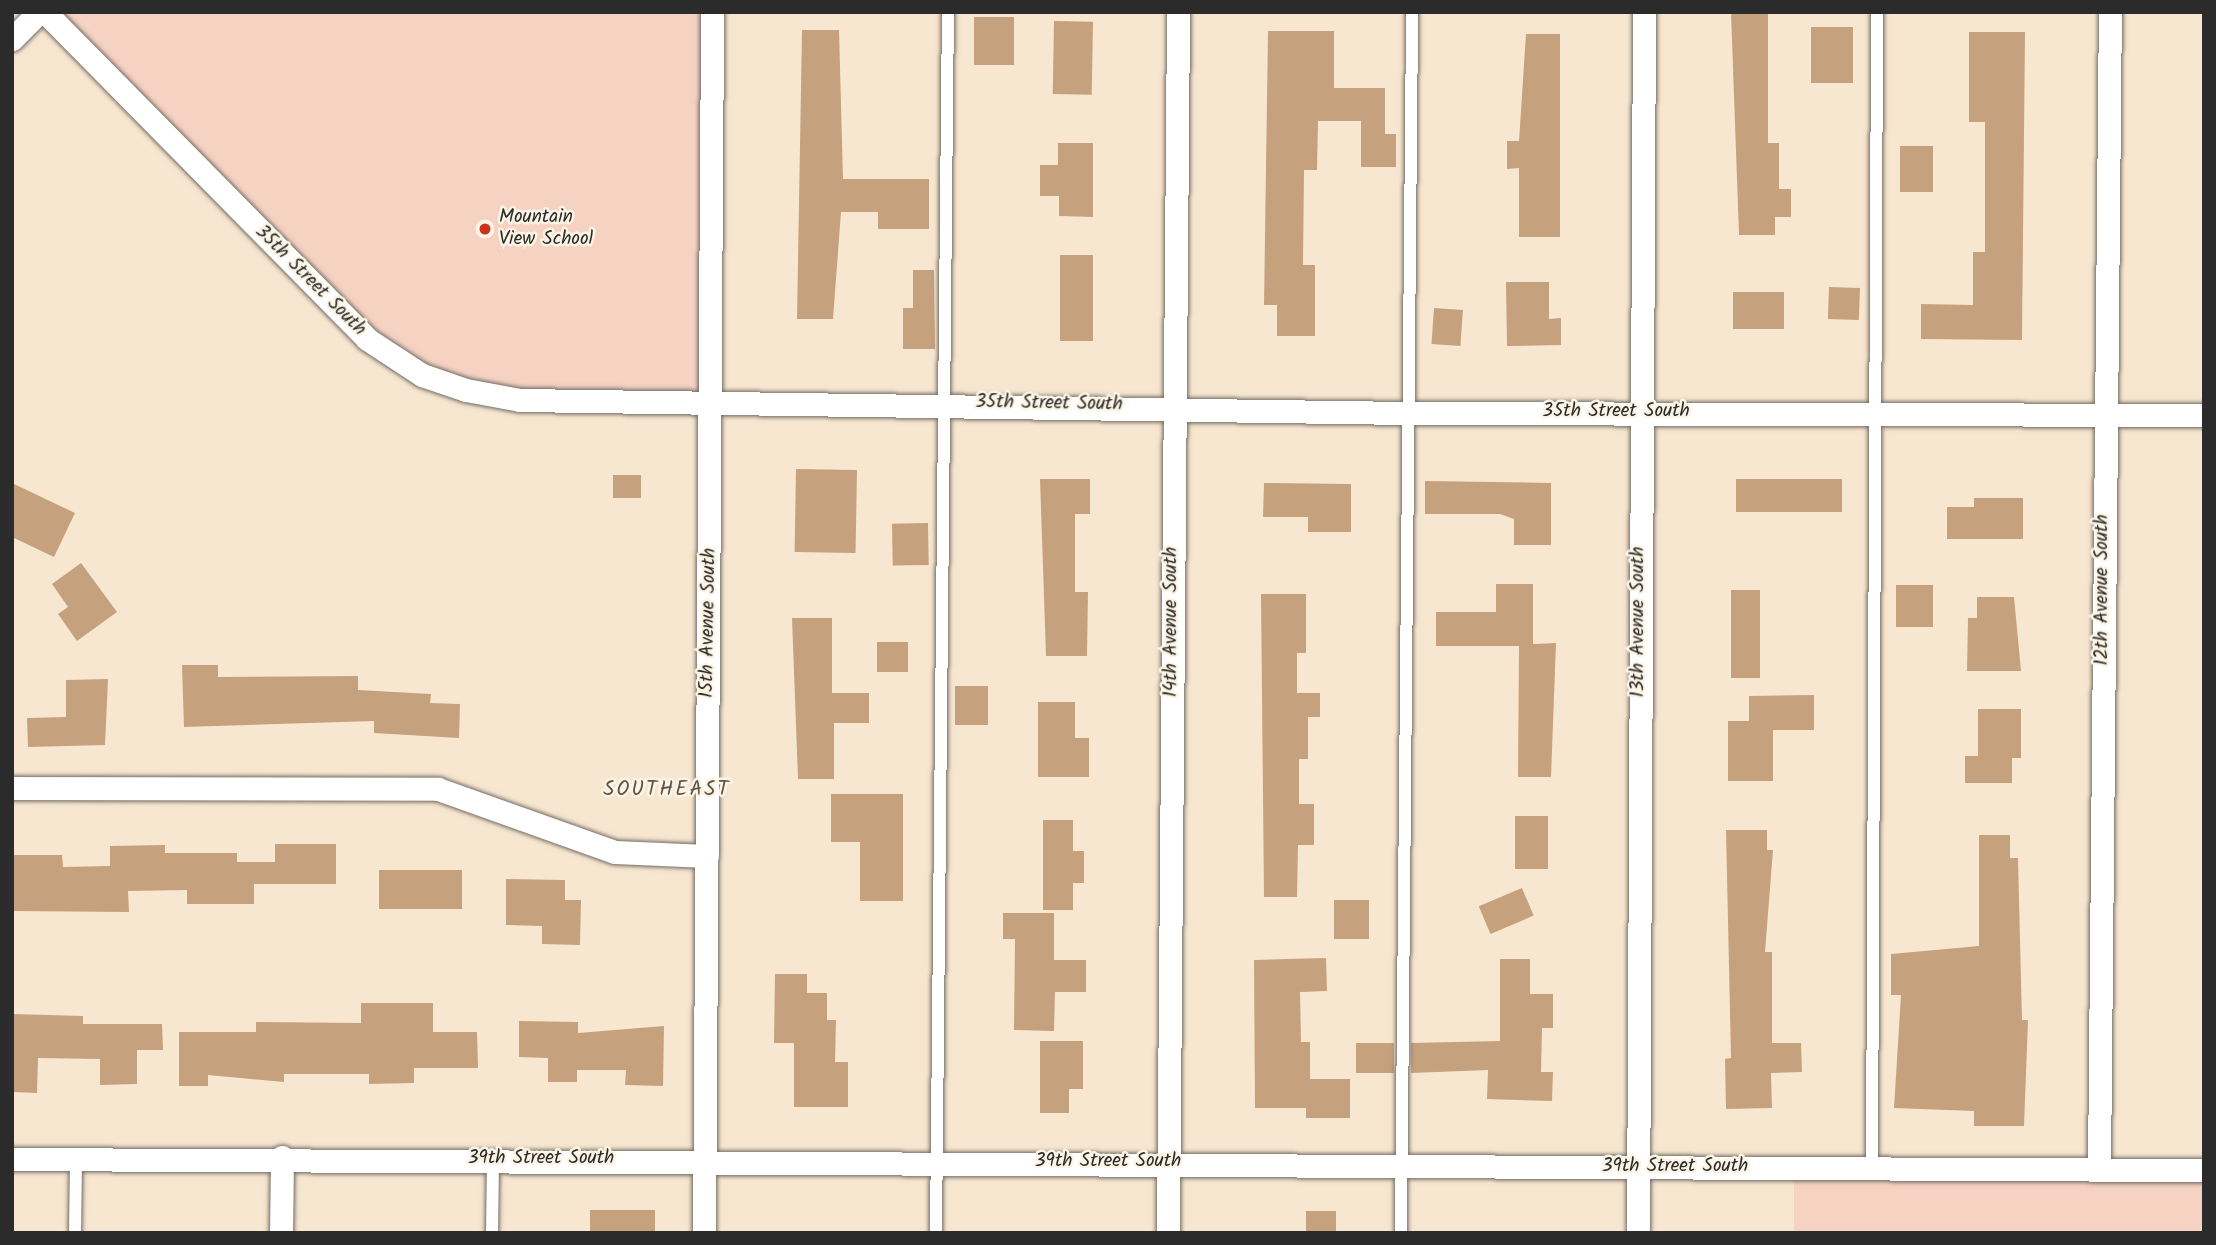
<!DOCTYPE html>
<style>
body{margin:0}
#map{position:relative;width:2216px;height:1245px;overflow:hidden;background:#f8e7d0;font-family:Kalam,sans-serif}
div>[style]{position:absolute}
.built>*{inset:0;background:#f6d2c3;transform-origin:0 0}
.building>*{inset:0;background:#c6a17e;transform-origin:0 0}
.roads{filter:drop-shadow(0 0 2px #736d65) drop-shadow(0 0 2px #736d65)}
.service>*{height:12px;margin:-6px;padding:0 6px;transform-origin:6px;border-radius:6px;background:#fff}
.minor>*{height:23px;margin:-11.5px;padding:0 11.5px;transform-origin:11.5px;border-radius:11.5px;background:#fff}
.dots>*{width:19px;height:19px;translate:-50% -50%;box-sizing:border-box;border:4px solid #fcf5e5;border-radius:50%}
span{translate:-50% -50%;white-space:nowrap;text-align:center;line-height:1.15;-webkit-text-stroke:5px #fcf5e5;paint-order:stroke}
.poi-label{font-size:19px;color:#2b2b2b}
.left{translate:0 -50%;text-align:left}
.street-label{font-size:19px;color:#2b2b2b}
.neighbourhood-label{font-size:21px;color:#615448;letter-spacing:2px}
.frame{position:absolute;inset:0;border:14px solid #2b2b2b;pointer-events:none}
</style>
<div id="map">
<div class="built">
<div style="clip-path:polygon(45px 12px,712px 12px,711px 401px,466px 390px,367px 339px)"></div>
<div style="left:1794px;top:1168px;width:410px;height:65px"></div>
</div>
<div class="building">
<div style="clip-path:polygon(1731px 12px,1768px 12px,1768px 143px,1779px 143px,1779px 189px,1791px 189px,1791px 217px,1775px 217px,1775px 235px,1739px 235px)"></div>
<div style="left:974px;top:17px;width:40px;height:48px"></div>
<div style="left:1054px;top:21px;width:39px;height:73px;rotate:1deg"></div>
<div style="left:1811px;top:27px;width:42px;height:56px"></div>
<div style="clip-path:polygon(802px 30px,839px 30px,843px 179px,929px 179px,929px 229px,878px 229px,878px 212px,841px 212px,833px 319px,797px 319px)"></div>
<div style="clip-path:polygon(1268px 31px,1334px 31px,1334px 88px,1385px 88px,1385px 134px,1396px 134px,1396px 167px,1361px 167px,1361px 121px,1318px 121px,1317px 170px,1304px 170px,1303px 265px,1315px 265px,1315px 336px,1277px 336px,1277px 305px,1264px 305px)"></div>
<div style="clip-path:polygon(1969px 32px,2025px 32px,2022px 340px,1921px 339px,1921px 304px,1973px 305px,1973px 252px,1985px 252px,1985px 122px,1969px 122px)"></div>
<div style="clip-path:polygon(1526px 34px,1560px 34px,1560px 237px,1519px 237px,1519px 168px,1507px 169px,1507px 141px,1519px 141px)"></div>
<div style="clip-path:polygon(1058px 143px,1093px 143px,1093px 217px,1059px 216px,1059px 196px,1040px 196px,1040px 165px,1058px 165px)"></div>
<div style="left:1900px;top:146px;width:33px;height:46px"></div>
<div style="left:1060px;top:255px;width:33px;height:86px"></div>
<div style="clip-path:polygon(913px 270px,934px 270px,935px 349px,903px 349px,903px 308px,913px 308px)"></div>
<div style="clip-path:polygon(1506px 282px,1549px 282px,1549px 319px,1561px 318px,1561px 345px,1507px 346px)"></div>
<div style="left:1829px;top:287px;width:31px;height:32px;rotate:2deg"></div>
<div style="left:1733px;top:292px;width:51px;height:37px"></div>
<div style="left:1434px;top:308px;width:29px;height:36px;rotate:4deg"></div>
<div style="left:796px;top:469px;width:61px;height:83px;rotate:1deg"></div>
<div style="left:613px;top:475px;width:28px;height:23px"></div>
<div style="clip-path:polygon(1040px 479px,1090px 479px,1090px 514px,1075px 514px,1075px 592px,1088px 592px,1087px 656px,1046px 656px)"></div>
<div style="left:1842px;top:479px;width:33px;height:106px;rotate:90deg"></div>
<div style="clip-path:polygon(1425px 481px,1551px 483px,1551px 545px,1514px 545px,1514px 519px,1500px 514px,1425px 514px)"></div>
<div style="clip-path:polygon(12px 483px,75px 513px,54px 557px,12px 537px)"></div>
<div style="clip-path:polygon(1264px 483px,1351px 484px,1351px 532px,1308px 532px,1308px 517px,1263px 517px)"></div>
<div style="clip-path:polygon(1974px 498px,2023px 498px,2023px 539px,1947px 539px,1947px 507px,1974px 507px)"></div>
<div style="left:928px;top:523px;width:42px;height:36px;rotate:89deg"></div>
<div style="clip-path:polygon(81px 563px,117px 612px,77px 641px,58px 614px,68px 607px,52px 584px)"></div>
<div style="clip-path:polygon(1496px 584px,1533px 584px,1533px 644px,1556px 643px,1551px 777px,1518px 777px,1519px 646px,1436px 646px,1436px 612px,1496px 612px)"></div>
<div style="left:1896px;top:585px;width:37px;height:42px"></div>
<div style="left:1731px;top:590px;width:29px;height:88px"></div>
<div style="clip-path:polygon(1261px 594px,1306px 594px,1306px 653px,1297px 653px,1297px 693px,1320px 693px,1320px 717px,1308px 717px,1308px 759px,1299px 759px,1299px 804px,1314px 804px,1314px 845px,1298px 845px,1297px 897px,1264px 897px)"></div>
<div style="clip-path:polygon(1977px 597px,2014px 597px,2021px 671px,1967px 671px,1968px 618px,1977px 618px)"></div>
<div style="clip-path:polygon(792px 618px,832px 618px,832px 693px,869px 693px,869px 723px,834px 723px,834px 779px,798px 779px)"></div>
<div style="left:877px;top:642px;width:31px;height:30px"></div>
<div style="clip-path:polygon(182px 665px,218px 665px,218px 677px,358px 676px,358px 690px,431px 694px,430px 703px,460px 704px,459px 738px,374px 733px,374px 721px,184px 727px)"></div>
<div style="clip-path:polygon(108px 679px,105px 745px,28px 747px,27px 718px,66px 717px,66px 680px)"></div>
<div style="left:955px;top:686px;width:33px;height:39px"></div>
<div style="clip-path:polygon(1814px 695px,1814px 730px,1773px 730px,1773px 781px,1728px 781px,1728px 721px,1749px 721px,1749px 696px)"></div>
<div style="clip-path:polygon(1038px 702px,1075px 702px,1075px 738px,1089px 738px,1089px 777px,1038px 777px)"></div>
<div style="clip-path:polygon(1978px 709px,2021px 709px,2021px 758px,2012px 758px,2012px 783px,1965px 783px,1965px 756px,1978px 756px)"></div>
<div style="clip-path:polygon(831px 794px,903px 794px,903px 901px,860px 901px,860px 842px,831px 842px)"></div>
<div style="left:1515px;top:816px;width:33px;height:53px"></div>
<div style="clip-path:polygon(1043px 820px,1073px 820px,1073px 851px,1084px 851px,1084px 883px,1073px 883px,1073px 910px,1043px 910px)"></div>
<div style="clip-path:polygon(1726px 830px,1767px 830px,1767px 850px,1773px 850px,1765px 952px,1772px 952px,1772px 1043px,1801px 1043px,1802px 1072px,1771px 1073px,1772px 1108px,1726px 1109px,1725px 1059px,1731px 1058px)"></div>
<div style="clip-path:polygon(1979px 835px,2010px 835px,2010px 858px,2018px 858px,2022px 1020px,2028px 1020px,2024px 1126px,1974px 1126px,1974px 1111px,1894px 1108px,1901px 995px,1891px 995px,1891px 954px,1979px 946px)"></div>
<div style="clip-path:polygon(275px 844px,336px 844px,336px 884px,254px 884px,254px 904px,187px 904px,187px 890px,128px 891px,129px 912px,12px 911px,12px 855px,62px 855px,63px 867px,110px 866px,110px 846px,165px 845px,165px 853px,237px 853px,237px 862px,275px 862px)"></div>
<div style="left:379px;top:870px;width:83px;height:39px"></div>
<div style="clip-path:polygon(506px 879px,565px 880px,565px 900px,581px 900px,580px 945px,542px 944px,542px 926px,506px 925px)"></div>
<div style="left:1522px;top:888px;width:30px;height:47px;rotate:67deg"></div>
<div style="left:1334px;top:900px;width:35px;height:39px"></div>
<div style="clip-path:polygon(1003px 913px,1054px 913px,1054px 960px,1086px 960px,1086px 992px,1055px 992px,1054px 1031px,1014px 1030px,1015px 939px,1003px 939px)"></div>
<div style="clip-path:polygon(1326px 958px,1327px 991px,1300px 992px,1301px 1042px,1310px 1042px,1310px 1079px,1350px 1079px,1350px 1118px,1306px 1118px,1306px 1108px,1255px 1108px,1254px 960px)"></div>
<div style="clip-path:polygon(1500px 959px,1530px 959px,1530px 994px,1553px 994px,1553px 1028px,1542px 1028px,1541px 1072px,1553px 1072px,1552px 1101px,1487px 1099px,1488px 1070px,1411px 1073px,1411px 1043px,1500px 1041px)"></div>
<div style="clip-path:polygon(775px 974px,807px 974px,807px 993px,827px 993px,827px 1020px,836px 1020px,835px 1062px,848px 1062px,848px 1107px,794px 1107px,794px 1043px,774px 1043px)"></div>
<div style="clip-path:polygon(361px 1003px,433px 1003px,433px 1032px,477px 1032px,478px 1068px,414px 1068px,414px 1083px,369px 1084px,369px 1074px,284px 1074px,284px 1082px,208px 1075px,208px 1086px,179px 1086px,179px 1032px,256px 1032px,256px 1022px,361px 1023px)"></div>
<div style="clip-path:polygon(12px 1014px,83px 1016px,83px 1024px,162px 1024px,163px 1050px,137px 1050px,137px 1084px,100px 1085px,100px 1059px,38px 1058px,37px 1093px,12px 1092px)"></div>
<div style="clip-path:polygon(519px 1021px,578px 1022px,578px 1033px,664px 1026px,663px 1086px,625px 1085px,626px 1070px,577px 1070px,577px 1082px,548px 1082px,548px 1058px,519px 1057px)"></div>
<div style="clip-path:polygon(1040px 1041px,1083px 1041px,1083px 1089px,1069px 1089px,1069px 1113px,1040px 1113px)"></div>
<div style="left:1356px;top:1043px;width:38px;height:30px"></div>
<div style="left:590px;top:1210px;width:65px;height:23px"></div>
<div style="left:1306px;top:1211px;width:30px;height:22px"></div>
</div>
<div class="roads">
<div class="service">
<div style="left:1872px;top:1168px;width:1156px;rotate:-89.75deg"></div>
<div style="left:75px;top:1233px;width:74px;rotate:-89.2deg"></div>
<div style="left:492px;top:1233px;width:74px;rotate:-89.2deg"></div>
<div style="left:936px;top:1233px;width:1221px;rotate:-89.44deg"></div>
<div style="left:1401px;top:1233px;width:1221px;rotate:-89.48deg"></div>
</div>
<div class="minor">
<div style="left:45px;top:12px;width:459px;rotate:45.4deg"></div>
<div style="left:367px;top:339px;width:66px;rotate:33.2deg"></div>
<div style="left:422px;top:375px;width:46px;rotate:18.8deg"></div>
<div style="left:466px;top:390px;width:55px;rotate:10.5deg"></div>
<div style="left:520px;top:400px;width:888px;rotate:0.84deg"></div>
<div style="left:1408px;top:413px;width:796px;rotate:0.14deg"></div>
<div style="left:12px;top:39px;width:38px;rotate:-45deg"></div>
<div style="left:12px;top:788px;width:426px;rotate:0.1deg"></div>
<div style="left:438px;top:789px;width:188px;rotate:19.6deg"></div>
<div style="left:615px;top:852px;width:92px;rotate:2.5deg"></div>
<div style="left:12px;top:1159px;width:2192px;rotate:0.29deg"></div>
<div style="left:2099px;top:1169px;width:1157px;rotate:-89.46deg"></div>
<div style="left:281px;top:1233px;width:76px;rotate:-89.2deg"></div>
<div style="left:704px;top:1233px;width:1221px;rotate:-89.62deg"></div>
<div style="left:1168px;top:1233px;width:1221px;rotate:-89.53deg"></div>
<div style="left:1638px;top:1233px;width:1221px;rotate:-89.72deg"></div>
</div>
</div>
<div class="dots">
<div style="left:485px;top:229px;background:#c8321e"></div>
</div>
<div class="poi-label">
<span class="left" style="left:499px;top:229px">Mountain<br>View School</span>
</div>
<div class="street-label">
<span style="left:310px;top:281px;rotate:45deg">35th Street South</span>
<span style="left:1049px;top:404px;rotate:1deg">35th Street South</span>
<span style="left:1616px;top:412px">35th Street South</span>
<span style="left:2103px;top:590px;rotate:-90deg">12th Avenue South</span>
<span style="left:1172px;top:622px;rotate:-90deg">14th Avenue South</span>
<span style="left:1639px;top:622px;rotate:-90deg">13th Avenue South</span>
<span style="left:709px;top:623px;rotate:-89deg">15th Avenue South</span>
<span style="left:541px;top:1159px">39th Street South</span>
<span style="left:1108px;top:1162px">39th Street South</span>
<span style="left:1675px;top:1167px">39th Street South</span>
</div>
<div class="neighbourhood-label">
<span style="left:667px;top:790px">SOUTHEAST</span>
</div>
<div class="frame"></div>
</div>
